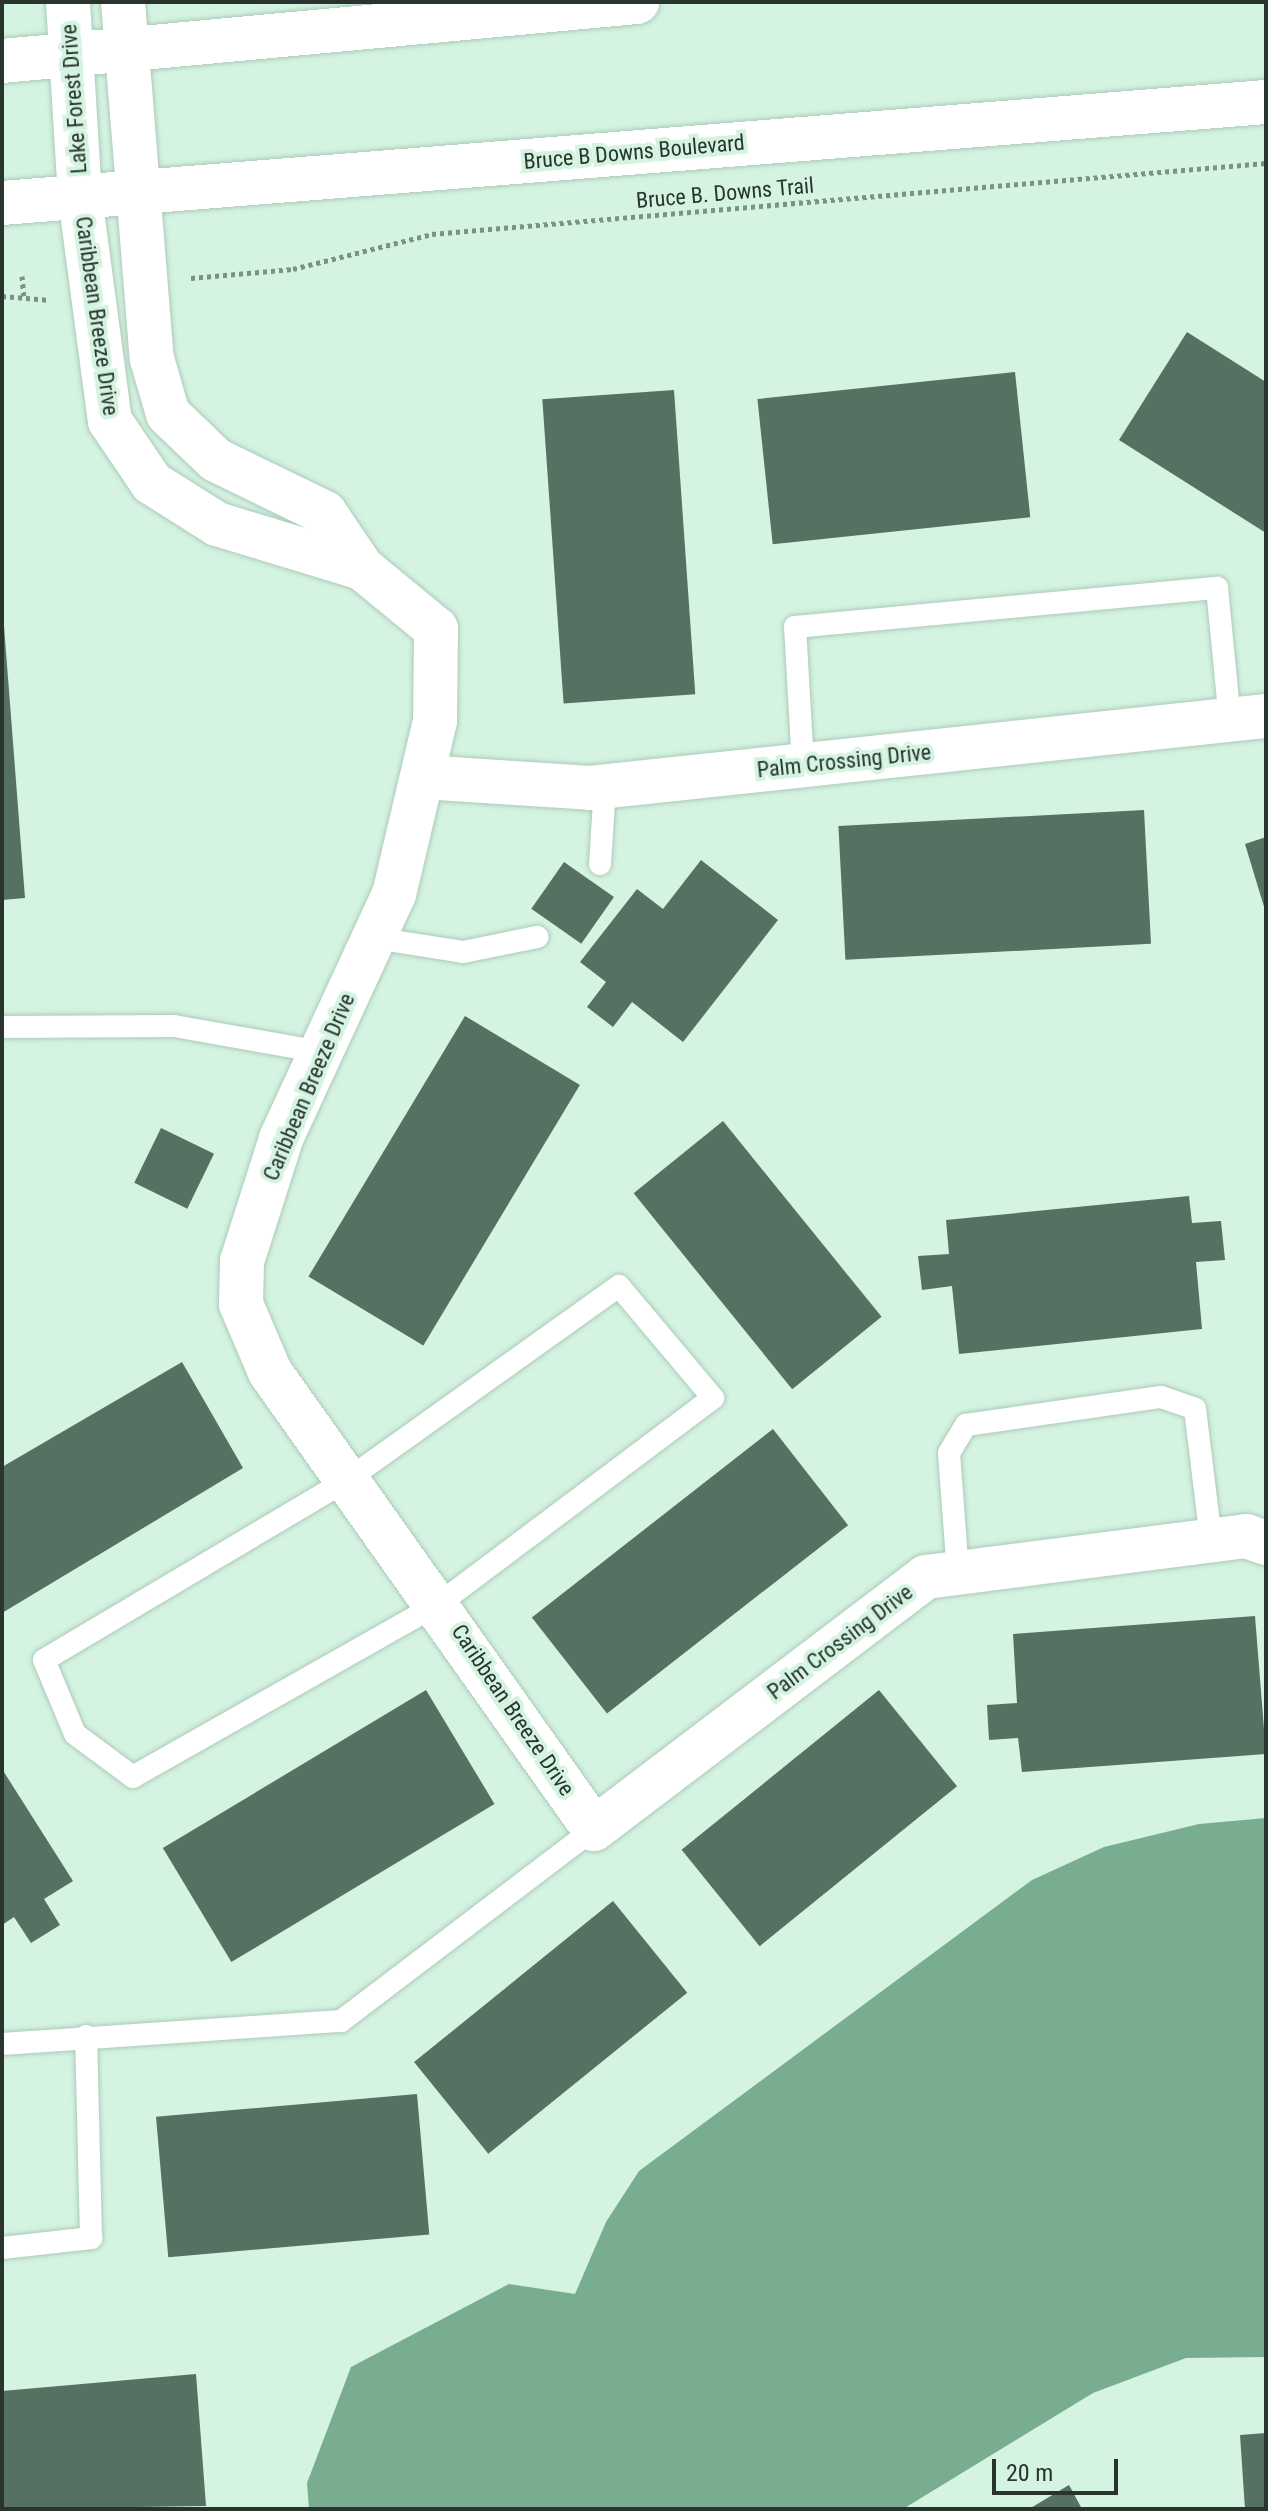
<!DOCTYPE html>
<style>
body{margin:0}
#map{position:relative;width:1268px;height:2511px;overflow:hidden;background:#d4f3e1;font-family:"Roboto Condensed",sans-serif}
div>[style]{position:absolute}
.water>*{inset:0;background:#79ad90}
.building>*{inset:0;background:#567161;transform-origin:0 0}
.path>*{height:5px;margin-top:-2.5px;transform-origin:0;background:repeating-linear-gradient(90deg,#7d9286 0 4px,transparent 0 8px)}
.roads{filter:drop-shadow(0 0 2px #adcab9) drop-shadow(0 0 2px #adcab9)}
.service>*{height:22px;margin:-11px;padding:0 11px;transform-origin:11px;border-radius:11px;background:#fff}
.minor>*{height:44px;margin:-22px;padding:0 22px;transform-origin:22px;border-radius:22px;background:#fff}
.secondary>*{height:44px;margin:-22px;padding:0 22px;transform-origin:22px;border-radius:22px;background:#fff}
span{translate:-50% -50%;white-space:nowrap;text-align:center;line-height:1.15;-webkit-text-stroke:8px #d4f3e1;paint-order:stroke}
.street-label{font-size:22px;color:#28342d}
.frame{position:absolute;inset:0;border:4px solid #28342d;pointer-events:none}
.scale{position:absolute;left:992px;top:2459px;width:126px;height:36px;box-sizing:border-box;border:4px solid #28342d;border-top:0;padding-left:10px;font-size:24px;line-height:28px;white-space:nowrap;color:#28342d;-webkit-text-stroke:6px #d4f3e1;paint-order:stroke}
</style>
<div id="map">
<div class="water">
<div style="clip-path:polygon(1266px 1818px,1266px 2357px,1186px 2358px,1093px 2393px,903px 2509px,309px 2509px,307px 2483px,351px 2367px,509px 2284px,575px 2294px,606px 2222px,639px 2171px,1032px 1880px,1104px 1847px,1199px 1824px)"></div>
</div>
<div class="building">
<div style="clip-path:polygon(1187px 332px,1266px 382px,1266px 533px,1119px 440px)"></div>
<div style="left:1015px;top:372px;width:146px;height:259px;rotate:84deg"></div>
<div style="left:674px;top:390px;width:305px;height:132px;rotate:86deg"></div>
<div style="clip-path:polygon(2px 600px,25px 898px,2px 900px)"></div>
<div style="left:1144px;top:810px;width:134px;height:306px;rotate:87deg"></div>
<div style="clip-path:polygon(1266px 837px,1266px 910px,1265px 910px,1245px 844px)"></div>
<div style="clip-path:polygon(701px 860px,778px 920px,683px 1042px,632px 1002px,613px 1027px,587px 1007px,606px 982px,580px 962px,637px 889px,663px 909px)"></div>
<div style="left:564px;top:862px;width:61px;height:57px;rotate:35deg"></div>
<div style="left:465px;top:1016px;width:134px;height:304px;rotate:31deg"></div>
<div style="left:723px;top:1121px;width:252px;height:115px;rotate:51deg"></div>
<div style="left:161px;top:1128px;width:59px;height:61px;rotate:26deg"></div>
<div style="clip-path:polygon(1189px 1196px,1192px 1223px,1221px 1221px,1225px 1260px,1196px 1262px,1202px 1329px,959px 1354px,952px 1286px,922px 1290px,918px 1256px,949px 1254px,946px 1220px)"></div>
<div style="clip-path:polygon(182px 1362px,243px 1468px,2px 1613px,2px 1467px)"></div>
<div style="left:773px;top:1429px;width:122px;height:306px;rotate:52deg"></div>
<div style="clip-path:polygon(1255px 1616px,1266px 1754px,1022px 1772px,1018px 1738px,989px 1740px,987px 1705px,1017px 1703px,1013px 1634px)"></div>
<div style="left:426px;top:1690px;width:133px;height:307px;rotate:59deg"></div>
<div style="left:879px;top:1690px;width:124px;height:254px;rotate:51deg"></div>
<div style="clip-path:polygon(2px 1769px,73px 1881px,44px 1899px,60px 1925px,31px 1943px,14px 1917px,2px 1925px)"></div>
<div style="left:613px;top:1901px;width:118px;height:256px;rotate:51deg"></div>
<div style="left:417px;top:2094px;width:141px;height:262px;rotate:85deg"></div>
<div style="clip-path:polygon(196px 2374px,206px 2506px,2px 2509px,2px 2391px)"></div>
<div style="clip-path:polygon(1266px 2433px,1266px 2509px,1245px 2509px,1240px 2435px)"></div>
<div style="clip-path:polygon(1069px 2485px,1082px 2509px,1029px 2509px)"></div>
</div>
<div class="path">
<div style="left:22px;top:276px;width:22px;rotate:85deg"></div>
<div style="left:191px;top:278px;width:102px;rotate:-5deg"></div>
<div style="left:293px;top:269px;width:143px;rotate:-14.1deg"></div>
<div style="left:432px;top:234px;width:837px;rotate:-4.87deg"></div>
<div style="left:2px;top:296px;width:48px;rotate:4.8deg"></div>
</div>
<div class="roads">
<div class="service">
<div style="left:803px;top:765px;width:138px;rotate:-93.3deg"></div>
<div style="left:795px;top:627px;width:424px;rotate:-5.3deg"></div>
<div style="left:1217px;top:588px;width:133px;rotate:84.4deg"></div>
<div style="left:600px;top:864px;width:78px;rotate:-86.3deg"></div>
<div style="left:374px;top:938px;width:90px;rotate:8.9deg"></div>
<div style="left:463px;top:952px;width:76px;rotate:-11.5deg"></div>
<div style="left:2px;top:1027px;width:172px;rotate:-0.3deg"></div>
<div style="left:174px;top:1026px;width:150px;rotate:10deg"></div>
<div style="left:619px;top:1286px;width:146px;rotate:50deg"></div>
<div style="left:713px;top:1398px;width:341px;rotate:143.1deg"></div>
<div style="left:440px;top:1603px;width:353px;rotate:150.5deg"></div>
<div style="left:133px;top:1777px;width:72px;rotate:-143.4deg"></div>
<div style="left:75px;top:1734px;width:80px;rotate:-112.7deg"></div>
<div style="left:44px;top:1660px;width:352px;rotate:-30.7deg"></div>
<div style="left:347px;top:1480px;width:334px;rotate:-35.5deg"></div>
<div style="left:958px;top:1573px;width:120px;rotate:-94.3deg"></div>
<div style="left:949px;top:1453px;width:33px;rotate:-59deg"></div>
<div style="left:966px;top:1425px;width:197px;rotate:-8.2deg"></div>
<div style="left:1161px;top:1397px;width:36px;rotate:19deg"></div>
<div style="left:1195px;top:1409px;width:132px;rotate:83deg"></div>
<div style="left:2px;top:2044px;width:340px;rotate:-3.9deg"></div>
<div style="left:341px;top:2021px;width:318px;rotate:-37.2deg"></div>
<div style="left:2px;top:2248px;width:90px;rotate:-6.4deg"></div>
<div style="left:91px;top:2238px;width:202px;rotate:-91.4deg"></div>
</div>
<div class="minor">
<div style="left:68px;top:2px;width:195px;rotate:86.5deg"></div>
<div style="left:80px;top:197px;width:226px;rotate:82.4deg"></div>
<div style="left:110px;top:421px;width:75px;rotate:55.9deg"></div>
<div style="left:152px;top:483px;width:77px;rotate:32.2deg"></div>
<div style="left:217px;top:524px;width:152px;rotate:16.9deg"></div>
<div style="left:123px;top:2px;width:358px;rotate:85.4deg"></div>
<div style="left:152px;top:359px;width:57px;rotate:73.8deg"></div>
<div style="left:168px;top:414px;width:66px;rotate:43.8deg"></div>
<div style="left:216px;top:460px;width:121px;rotate:25.9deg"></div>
<div style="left:325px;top:513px;width:66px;rotate:56.1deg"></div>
<div style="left:362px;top:568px;width:96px;rotate:39.5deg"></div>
<div style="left:436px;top:629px;width:92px;rotate:90.6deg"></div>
<div style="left:435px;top:721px;width:178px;rotate:103.3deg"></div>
<div style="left:394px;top:894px;width:270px;rotate:114.8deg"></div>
<div style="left:281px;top:1139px;width:128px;rotate:107.7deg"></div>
<div style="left:242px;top:1261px;width:43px;rotate:91.3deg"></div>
<div style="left:241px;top:1304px;width:74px;rotate:66.9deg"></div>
<div style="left:270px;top:1372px;width:560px;rotate:54.66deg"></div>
<div style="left:594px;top:1829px;width:417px;rotate:-37.2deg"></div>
<div style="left:926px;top:1577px;width:323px;rotate:-7.3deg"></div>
<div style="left:1246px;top:1536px;width:21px;rotate:19deg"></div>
<div style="left:422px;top:777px;width:168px;rotate:3.7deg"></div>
<div style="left:590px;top:788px;width:680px;rotate:-6.08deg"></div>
</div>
<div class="secondary">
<div style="left:2px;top:61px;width:638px;rotate:-5.31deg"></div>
<div style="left:2px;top:203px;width:1268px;rotate:-4.57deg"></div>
</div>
</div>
<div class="street-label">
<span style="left:74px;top:99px;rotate:-94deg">Lake Forest Drive</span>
<span style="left:634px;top:152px;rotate:-5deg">Bruce B Downs Boulevard</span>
<span style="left:725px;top:193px;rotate:-5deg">Bruce B. Downs Trail</span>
<span style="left:97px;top:316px;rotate:82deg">Caribbean Breeze Drive</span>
<span style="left:844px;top:761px;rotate:-6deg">Palm Crossing Drive</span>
<span style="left:309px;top:1087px;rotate:-67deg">Caribbean Breeze Drive</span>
<span style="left:840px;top:1642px;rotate:-37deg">Palm Crossing Drive</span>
<span style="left:513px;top:1710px;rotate:56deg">Caribbean Breeze Drive</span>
</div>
<div class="frame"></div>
<div class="scale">20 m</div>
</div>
